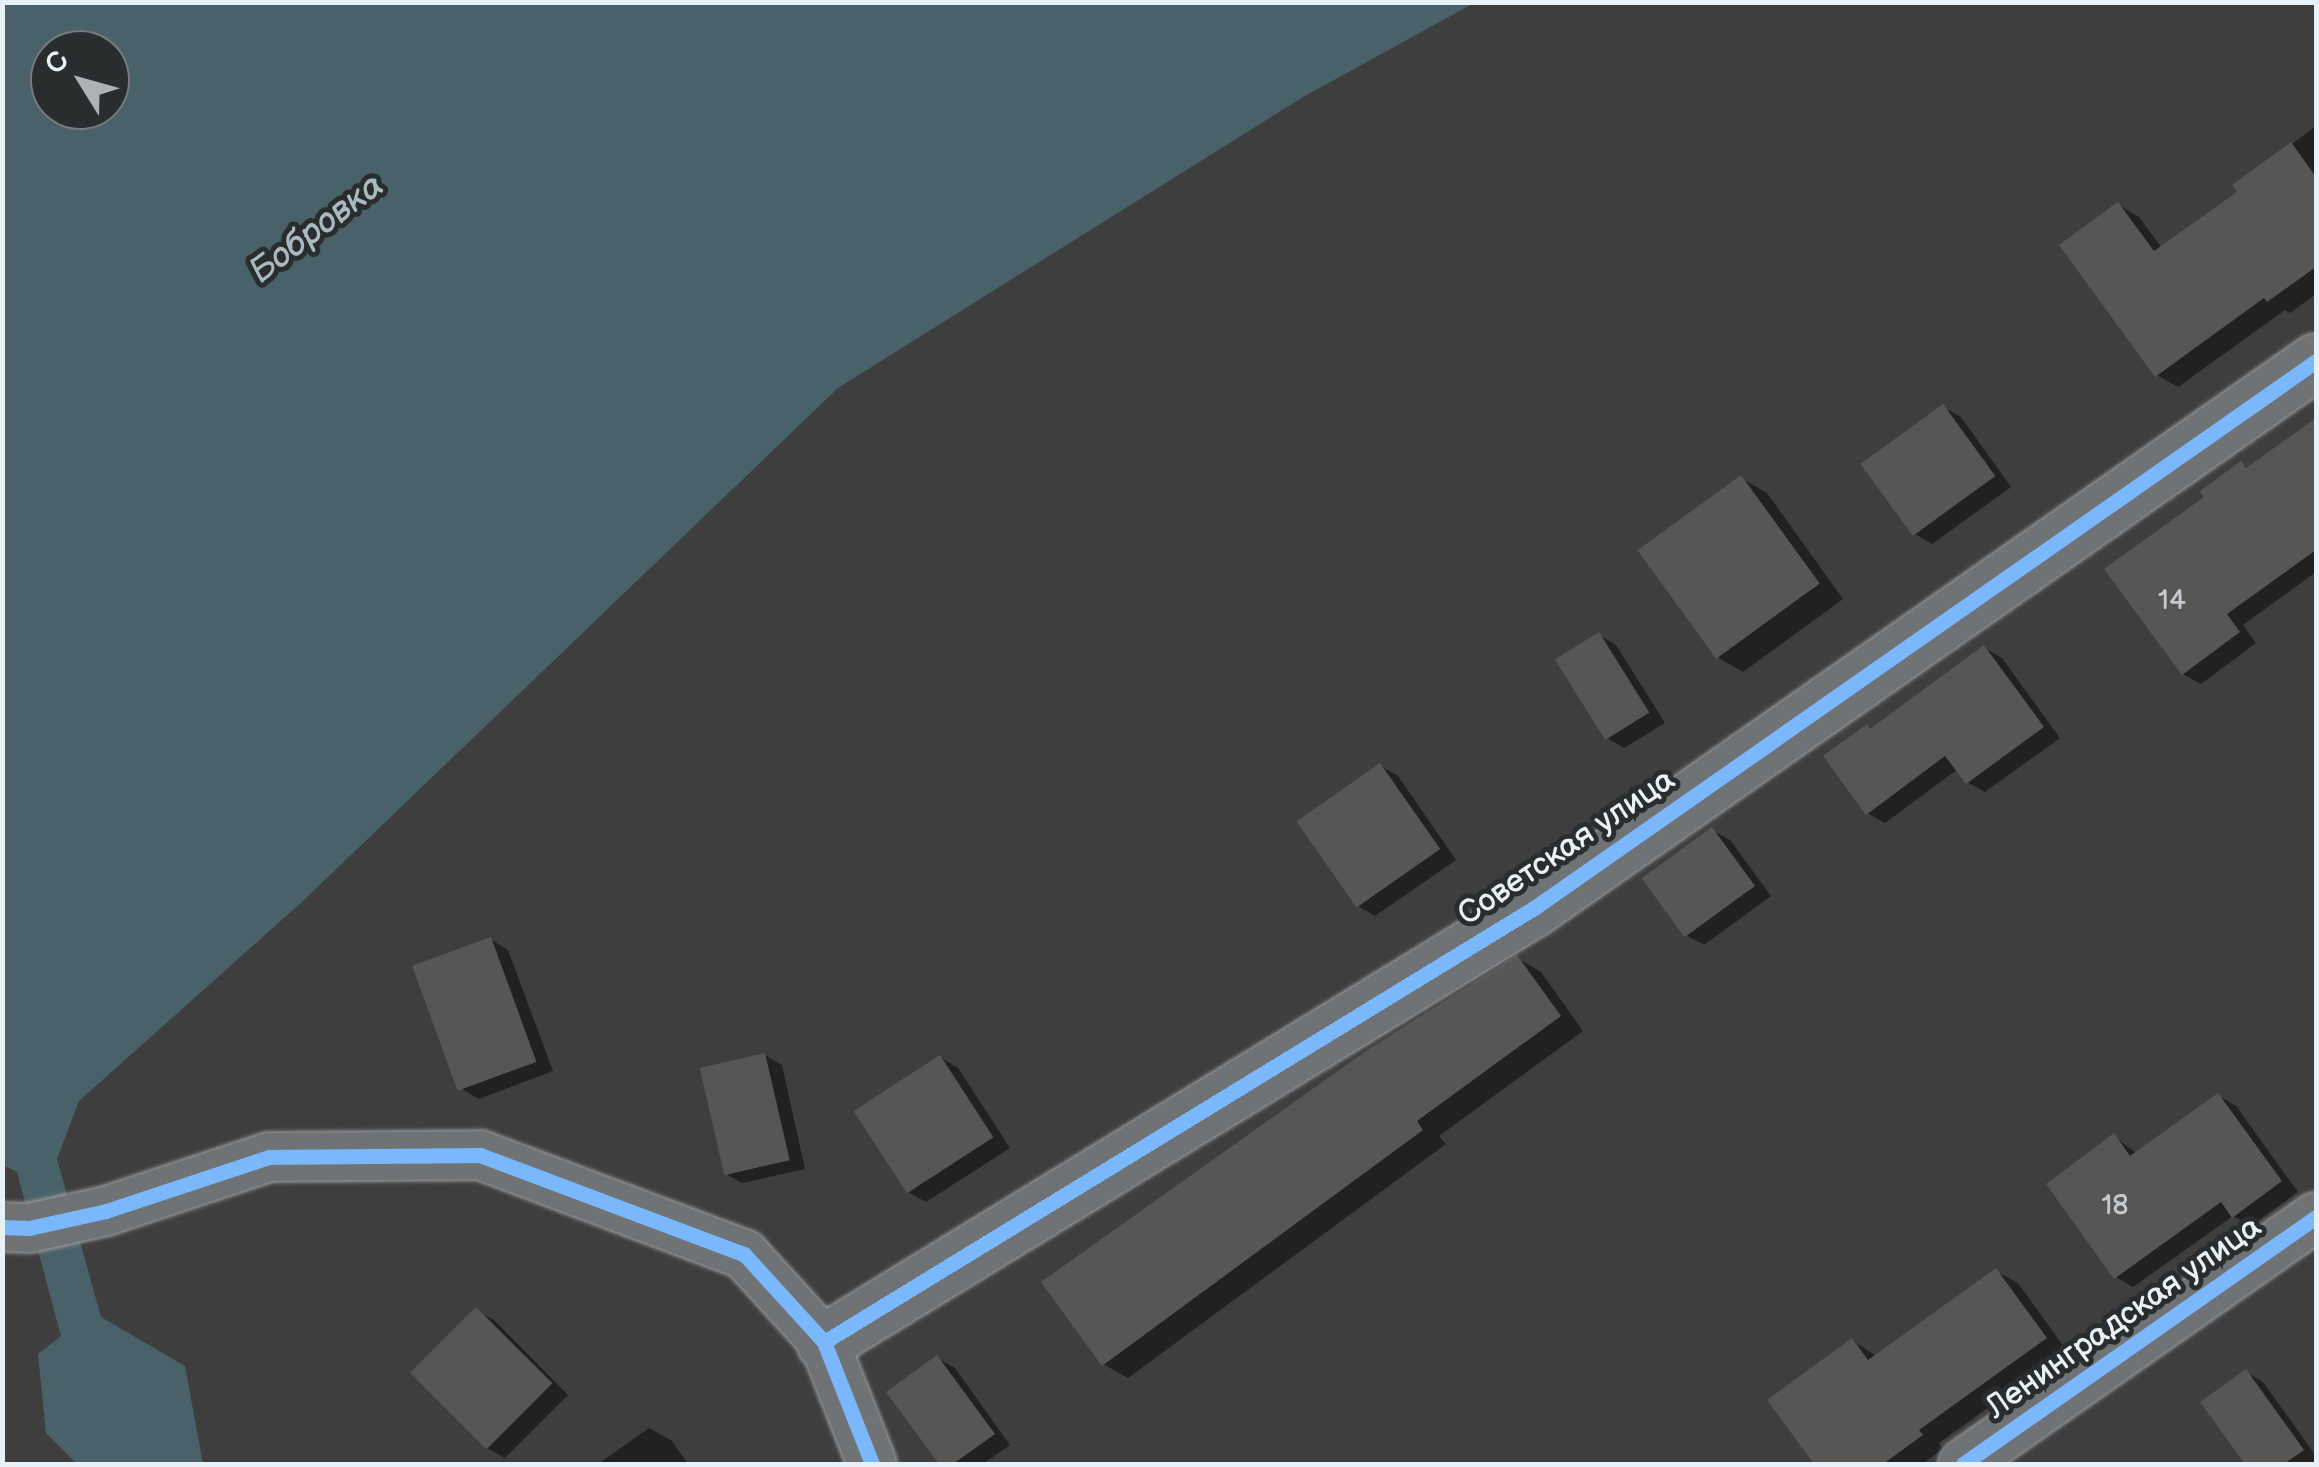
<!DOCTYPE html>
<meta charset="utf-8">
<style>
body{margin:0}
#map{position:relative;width:2319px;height:1467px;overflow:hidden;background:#3f3e3e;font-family:"Balsamiq Sans",sans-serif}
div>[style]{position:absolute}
.water>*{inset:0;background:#496269}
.shadow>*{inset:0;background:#0007}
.building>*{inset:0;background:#585555;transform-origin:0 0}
.roads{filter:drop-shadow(0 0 2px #9fa0a2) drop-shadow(0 0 2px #9fa0a2)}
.minor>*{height:48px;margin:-24px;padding:0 24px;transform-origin:24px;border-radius:24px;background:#6f7376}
.tertiary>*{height:55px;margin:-27.5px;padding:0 27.5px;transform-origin:27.5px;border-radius:27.5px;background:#6f7376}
.cycleway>*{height:15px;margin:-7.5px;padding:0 7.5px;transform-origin:7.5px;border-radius:7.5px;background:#7ab7fb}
span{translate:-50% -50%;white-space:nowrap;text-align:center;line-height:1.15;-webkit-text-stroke:10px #2a2d2e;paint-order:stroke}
.number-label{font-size:28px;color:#c4cacf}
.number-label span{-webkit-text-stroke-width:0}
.street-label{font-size:32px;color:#e8f1f8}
.water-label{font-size:35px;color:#a9b9c0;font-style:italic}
.frame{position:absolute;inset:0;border:5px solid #e8f1f8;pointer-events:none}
.north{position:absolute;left:30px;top:30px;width:100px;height:100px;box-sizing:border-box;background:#2a2d2e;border:2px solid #767b7f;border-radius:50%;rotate:307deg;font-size:28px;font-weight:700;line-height:40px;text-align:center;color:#e8f1f8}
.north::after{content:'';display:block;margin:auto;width:35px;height:45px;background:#adb2b7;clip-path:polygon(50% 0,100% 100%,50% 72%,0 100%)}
</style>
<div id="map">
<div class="water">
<div style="clip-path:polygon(evenodd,3px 3px,1474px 3px,1303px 97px,838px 388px,304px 900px,79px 1101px,57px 1159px,101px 1317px,185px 1366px,203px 1464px,77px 1464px,46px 1433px,38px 1354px,61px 1336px,17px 1172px,3px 1165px,3px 3px,50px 50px,110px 50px,110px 110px,50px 110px,50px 50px)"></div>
</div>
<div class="shadow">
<div style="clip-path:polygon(2316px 126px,2316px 294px,2290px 313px,2285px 310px,2178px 387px,2157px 375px,2118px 205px,2139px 217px,2162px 248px,2240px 193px,2235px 186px)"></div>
<div style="clip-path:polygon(1943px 407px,1961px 417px,2011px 487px,1932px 544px,1915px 534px)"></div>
<div style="clip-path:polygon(2316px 421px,2316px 572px,2243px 625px,2256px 643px,2201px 684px,2183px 674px,2207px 497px,2241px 464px,2250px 469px)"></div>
<div style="clip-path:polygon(1741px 478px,1767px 493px,1843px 599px,1743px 672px,1717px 657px)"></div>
<div style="clip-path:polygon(1599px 635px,1616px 645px,1665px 723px,1624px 748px,1607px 738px)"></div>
<div style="clip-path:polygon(1985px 648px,2002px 658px,2060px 738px,1985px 792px,1967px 782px,1958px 769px,1885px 823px,1867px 813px,1867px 727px,1872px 730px)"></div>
<div style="clip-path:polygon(1381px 766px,1398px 776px,1456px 860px,1375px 916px,1358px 906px)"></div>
<div style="clip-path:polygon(1712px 830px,1730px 840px,1771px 896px,1704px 945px,1686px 935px)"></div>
<div style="clip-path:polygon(490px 939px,508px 950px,553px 1071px,479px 1099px,462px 1089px)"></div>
<div style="clip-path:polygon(1517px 958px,1541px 972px,1583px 1031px,1439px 1136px,1446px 1144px,1128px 1378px,1103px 1364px)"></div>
<div style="clip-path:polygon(765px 1055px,782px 1065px,805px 1169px,742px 1183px,724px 1173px)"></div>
<div style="clip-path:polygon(940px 1057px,958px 1068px,1010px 1148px,926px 1202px,908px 1192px)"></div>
<div style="clip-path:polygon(2219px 1096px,2236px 1106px,2298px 1192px,2251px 1226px,2233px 1216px,2133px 1287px,2116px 1277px,2114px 1136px,2137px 1154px)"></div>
<div style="clip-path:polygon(1996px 1271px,2018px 1283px,2067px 1351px,1939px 1443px,1943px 1449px,1922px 1464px,1817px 1464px,1770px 1400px,1852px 1340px,1877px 1357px)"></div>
<div style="clip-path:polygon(476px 1310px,494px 1320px,568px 1395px,505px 1458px,487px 1448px)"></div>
<div style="clip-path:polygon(937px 1358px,955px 1368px,1010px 1445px,983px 1464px,942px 1464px,890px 1392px)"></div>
<div style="clip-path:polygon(2246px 1372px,2263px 1382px,2316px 1456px,2316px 1462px,2248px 1464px,2203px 1402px)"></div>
<div style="clip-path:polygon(649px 1428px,672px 1441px,688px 1464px,598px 1464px)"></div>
</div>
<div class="building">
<div style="clip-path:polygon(2291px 142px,2316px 177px,2316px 267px,2267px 302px,2264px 298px,2155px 377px,2059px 245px,2118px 202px,2154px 251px,2237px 192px,2232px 185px)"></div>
<div style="left:1943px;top:404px;width:89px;height:102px;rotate:54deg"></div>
<div style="clip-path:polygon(2316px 418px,2316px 550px,2227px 614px,2240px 632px,2182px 675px,2104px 569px,2204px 497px,2200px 491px,2241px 461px,2246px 468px)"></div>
<div style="left:1741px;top:475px;width:134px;height:128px;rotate:54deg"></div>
<div style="left:1599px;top:632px;width:95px;height:52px;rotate:58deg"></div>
<div style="clip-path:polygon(1984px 645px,2044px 727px,1966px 784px,1945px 756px,1866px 815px,1823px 756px,1867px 724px,1870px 729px)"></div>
<div style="left:1380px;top:763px;width:105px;height:102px;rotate:55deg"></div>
<div style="left:1712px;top:827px;width:73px;height:87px;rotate:54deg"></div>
<div style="left:491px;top:937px;width:133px;height:84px;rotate:70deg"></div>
<div style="clip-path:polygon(1517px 955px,1561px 1016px,1417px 1121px,1423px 1130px,1102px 1366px,1041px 1282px,1366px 1051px)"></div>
<div style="left:765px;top:1053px;width:110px;height:67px;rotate:77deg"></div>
<div style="left:940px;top:1055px;width:98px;height:103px;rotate:57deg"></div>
<div style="clip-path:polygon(2218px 1093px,2282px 1181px,2232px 1218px,2221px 1202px,2114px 1279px,2046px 1184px,2114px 1133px,2130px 1156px)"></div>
<div style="clip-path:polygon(1996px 1268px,2047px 1338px,1919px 1430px,1923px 1435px,1883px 1464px,1814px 1464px,1767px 1400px,1852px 1338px,1868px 1360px)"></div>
<div style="left:476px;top:1307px;width:108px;height:93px;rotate:45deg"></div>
<div style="clip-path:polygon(937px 1355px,995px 1434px,953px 1464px,939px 1464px,886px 1392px)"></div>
<div style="clip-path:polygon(2246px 1369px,2304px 1450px,2284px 1464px,2245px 1464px,2200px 1402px)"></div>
</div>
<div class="roads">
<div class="minor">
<div style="left:2px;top:1227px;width:27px;rotate:2deg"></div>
<div style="left:29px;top:1228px;width:79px;rotate:-12.4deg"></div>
<div style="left:106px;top:1211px;width:172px;rotate:-18.3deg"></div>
<div style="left:269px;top:1157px;width:211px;rotate:-0.5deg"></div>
<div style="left:480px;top:1155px;width:282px;rotate:20.6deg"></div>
<div style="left:744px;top:1254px;width:119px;rotate:47.7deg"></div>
<div style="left:824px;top:1342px;width:131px;rotate:68.5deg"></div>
<div style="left:1963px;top:1464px;width:431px;rotate:-35deg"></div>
</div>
<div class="tertiary">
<div style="left:824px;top:1342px;width:832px;rotate:-31.44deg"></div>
<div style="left:1534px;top:908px;width:954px;rotate:-34.97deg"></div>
</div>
</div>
<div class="cycleway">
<div style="left:2px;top:1227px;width:27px;rotate:2deg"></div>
<div style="left:29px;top:1228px;width:79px;rotate:-12.4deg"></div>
<div style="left:106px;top:1211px;width:172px;rotate:-18.3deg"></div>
<div style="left:269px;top:1157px;width:211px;rotate:-0.5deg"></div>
<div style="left:480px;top:1155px;width:282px;rotate:20.6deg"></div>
<div style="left:744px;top:1254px;width:119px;rotate:47.7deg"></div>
<div style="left:824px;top:1342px;width:131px;rotate:68.5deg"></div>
<div style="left:824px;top:1342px;width:832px;rotate:-31.44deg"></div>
<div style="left:1534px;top:908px;width:954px;rotate:-34.97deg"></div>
<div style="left:1963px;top:1464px;width:431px;rotate:-35deg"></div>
</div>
<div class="number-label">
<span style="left:2172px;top:601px">14</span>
<span style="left:2115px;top:1206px">18</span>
</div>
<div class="street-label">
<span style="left:1567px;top:848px;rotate:-34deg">Советская улица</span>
<span style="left:2124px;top:1318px;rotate:-35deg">Ленинградская улица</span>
</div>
<div class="water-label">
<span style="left:317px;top:229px;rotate:-37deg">Бобровка</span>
</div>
<div class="frame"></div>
<div class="north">С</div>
</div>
